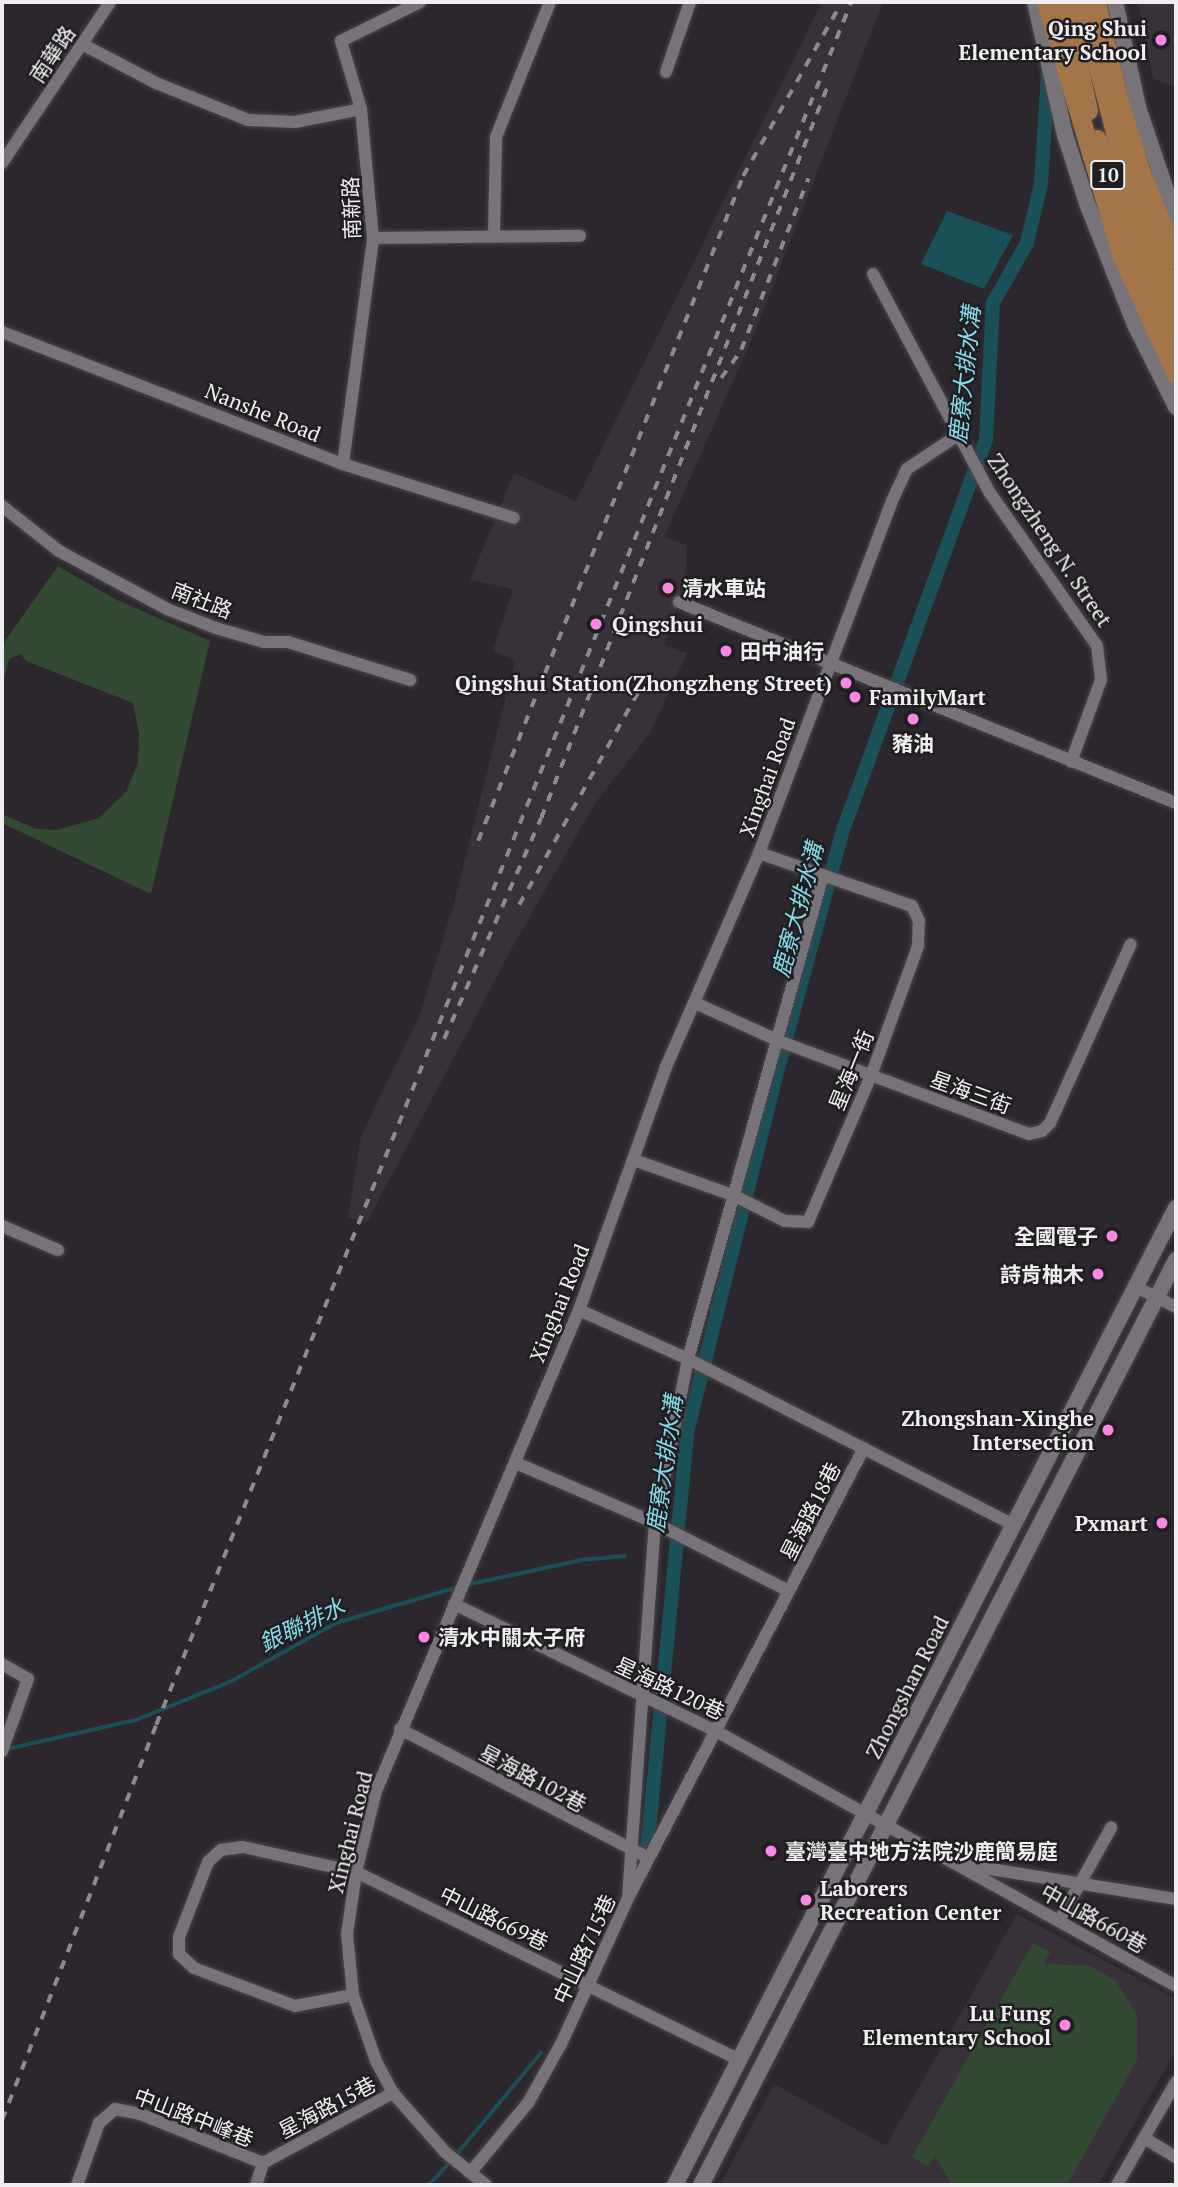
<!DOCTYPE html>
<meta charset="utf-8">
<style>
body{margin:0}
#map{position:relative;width:1178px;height:2187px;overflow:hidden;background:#2b272c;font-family:"PT Serif","Noto Sans TC",serif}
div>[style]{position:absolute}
.built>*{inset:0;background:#39313a}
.green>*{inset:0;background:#314a31}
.water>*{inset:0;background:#1a5058}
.stream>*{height:3.5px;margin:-1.75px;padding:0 1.75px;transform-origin:1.75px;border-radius:1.75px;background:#1a5058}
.canal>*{height:14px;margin:-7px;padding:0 7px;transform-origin:7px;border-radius:7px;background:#1a5058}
.roads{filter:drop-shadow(0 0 2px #484549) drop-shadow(0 0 2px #484549)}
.minor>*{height:12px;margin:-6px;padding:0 6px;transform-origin:6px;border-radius:6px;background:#777378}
.tertiary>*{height:16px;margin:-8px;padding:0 8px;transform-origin:8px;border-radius:8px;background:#777378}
.primary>*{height:19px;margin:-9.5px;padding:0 9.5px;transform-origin:9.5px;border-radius:9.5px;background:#a37549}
.rail>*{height:3.5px;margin-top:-1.75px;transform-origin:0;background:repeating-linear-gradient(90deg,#8d8a8e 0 9px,transparent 0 18px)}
.dots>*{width:19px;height:19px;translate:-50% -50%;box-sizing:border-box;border:4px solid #211e22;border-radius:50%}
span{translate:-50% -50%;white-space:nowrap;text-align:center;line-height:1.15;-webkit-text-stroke:5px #211e22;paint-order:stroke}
.shield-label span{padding:2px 5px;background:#211e22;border:2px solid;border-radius:5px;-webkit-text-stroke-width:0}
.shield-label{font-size:19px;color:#f0eef1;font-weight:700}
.poi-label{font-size:21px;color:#f0eef1;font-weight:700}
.right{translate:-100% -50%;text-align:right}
.left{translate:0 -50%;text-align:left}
.street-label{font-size:21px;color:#f0eef1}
.water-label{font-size:23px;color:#84dceb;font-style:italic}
.frame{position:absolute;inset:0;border:4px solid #f0eef1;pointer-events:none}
</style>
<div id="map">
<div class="built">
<div style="clip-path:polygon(822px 2px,883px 2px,757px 327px,664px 537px,687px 545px,685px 586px,664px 645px,687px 653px,651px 731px,594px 805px,514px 944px,367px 1222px,348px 1218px,361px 1136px,419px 1017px,453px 907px,515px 661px,493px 650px,513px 589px,470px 580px,514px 473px,576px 501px)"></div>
<div style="clip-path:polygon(1138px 2px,1176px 2px,1176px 87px,1153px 79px)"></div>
<div style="clip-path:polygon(1017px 1914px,1176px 1999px,1176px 2051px,1098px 2185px,720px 2185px,774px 2084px,886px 2146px)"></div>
</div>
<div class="green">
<div style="clip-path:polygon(58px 566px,115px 599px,210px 641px,151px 894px,2px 823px,2px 814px,36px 829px,57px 830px,99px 818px,126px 792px,138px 763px,139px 734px,133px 703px,26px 661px,21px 654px,9px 659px,2px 687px,2px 645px)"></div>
<div style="clip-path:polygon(1033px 1943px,1050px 1952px,1044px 1964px,1091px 1966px,1116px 1981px,1137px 2015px,1137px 2060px,1067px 2185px,952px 2185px,935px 2156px,928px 2166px,912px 2157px)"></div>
</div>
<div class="water">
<div style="clip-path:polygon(947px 211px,1013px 235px,984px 289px,921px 264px)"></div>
</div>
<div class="stream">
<div style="left:466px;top:1585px;width:119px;rotate:-12.2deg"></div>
<div style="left:582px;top:1560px;width:43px;rotate:-5.3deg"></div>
<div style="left:7px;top:1749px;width:132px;rotate:-12.7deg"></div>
<div style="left:136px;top:1720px;width:101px;rotate:-22deg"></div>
<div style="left:230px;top:1682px;width:121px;rotate:-29.1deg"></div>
<div style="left:336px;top:1623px;width:127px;rotate:-16.4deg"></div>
<div style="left:456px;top:2155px;width:133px;rotate:-50.2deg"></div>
<div style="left:429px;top:2185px;width:33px;rotate:-47deg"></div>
</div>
<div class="canal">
<div style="left:647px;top:1851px;width:424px;rotate:-84.5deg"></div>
<div style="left:688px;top:1429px;width:352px;rotate:-76deg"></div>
<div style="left:773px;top:1087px;width:266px;rotate:-74.8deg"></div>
<div style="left:843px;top:830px;width:416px;rotate:-69.9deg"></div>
<div style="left:986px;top:439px;width:136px;rotate:-87.1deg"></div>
<div style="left:993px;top:303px;width:69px;rotate:-60.5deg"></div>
<div style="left:1027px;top:243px;width:61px;rotate:-76.7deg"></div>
<div style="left:1041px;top:184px;width:111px;rotate:-86.4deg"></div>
</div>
<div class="roads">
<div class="minor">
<div style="left:82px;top:44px;width:84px;rotate:27.8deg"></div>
<div style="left:156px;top:83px;width:99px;rotate:21.9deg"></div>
<div style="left:248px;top:120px;width:47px;rotate:2.4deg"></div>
<div style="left:295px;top:122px;width:67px;rotate:-11.1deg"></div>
<div style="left:666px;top:72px;width:74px;rotate:-71.1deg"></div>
<div style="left:2px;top:163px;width:194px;rotate:-56.1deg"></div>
<div style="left:494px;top:235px;width:98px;rotate:-88.8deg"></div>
<div style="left:496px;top:137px;width:145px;rotate:-68.2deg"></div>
<div style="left:373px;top:238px;width:207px;rotate:-0.6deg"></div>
<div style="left:873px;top:274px;width:248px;rotate:61.9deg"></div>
<div style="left:990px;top:493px;width:187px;rotate:55deg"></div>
<div style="left:1097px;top:646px;width:34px;rotate:83deg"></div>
<div style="left:1101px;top:680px;width:87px;rotate:110.1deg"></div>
<div style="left:2px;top:332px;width:366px;rotate:21.2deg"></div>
<div style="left:343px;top:464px;width:179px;rotate:17.5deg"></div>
<div style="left:343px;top:464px;width:228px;rotate:-82.4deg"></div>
<div style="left:373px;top:238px;width:130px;rotate:-95.3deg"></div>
<div style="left:361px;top:109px;width:71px;rotate:-106.4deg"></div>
<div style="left:341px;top:41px;width:88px;rotate:-26.3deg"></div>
<div style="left:2px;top:506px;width:73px;rotate:38.3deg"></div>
<div style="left:59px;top:551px;width:123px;rotate:28.2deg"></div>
<div style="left:167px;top:609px;width:53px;rotate:21.2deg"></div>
<div style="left:216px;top:628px;width:50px;rotate:16.3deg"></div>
<div style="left:264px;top:642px;width:24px"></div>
<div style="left:288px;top:642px;width:128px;rotate:17.3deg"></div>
<div style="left:679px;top:602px;width:536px;rotate:22.02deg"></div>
<div style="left:695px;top:1003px;width:92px;rotate:24.3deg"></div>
<div style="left:779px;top:1041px;width:267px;rotate:20.4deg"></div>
<div style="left:1029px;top:1134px;width:13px;rotate:-13deg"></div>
<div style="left:1042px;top:1131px;width:11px;rotate:-45deg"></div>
<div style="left:1050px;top:1123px;width:196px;rotate:-65.7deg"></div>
<div style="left:634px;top:1160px;width:107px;rotate:19.6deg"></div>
<div style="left:735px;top:1196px;width:56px;rotate:26.6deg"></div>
<div style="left:785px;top:1221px;width:23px;rotate:2deg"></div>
<div style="left:808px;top:1222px;width:159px;rotate:-66.7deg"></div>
<div style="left:871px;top:1076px;width:138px;rotate:-70.1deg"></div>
<div style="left:918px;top:946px;width:25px;rotate:-88deg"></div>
<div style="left:919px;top:921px;width:17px;rotate:-115deg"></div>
<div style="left:912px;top:906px;width:162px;rotate:-160.9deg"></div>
<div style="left:2px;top:1226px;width:61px;rotate:23.2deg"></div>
<div style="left:1136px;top:1287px;width:45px;rotate:26.6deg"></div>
<div style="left:579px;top:1310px;width:120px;rotate:24.2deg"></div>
<div style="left:688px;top:1359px;width:366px;rotate:27deg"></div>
<div style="left:516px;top:1463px;width:151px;rotate:23.3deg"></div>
<div style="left:655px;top:1523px;width:150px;rotate:26.9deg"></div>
<div style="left:454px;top:1604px;width:289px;rotate:25.9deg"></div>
<div style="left:714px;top:1730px;width:528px;rotate:28.99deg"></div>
<div style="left:2px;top:1664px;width:30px;rotate:30deg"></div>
<div style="left:28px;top:1679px;width:77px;rotate:109.9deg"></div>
<div style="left:400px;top:1729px;width:280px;rotate:27.4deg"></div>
<div style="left:966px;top:1865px;width:213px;rotate:9.2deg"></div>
<div style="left:628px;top:1898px;width:376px;rotate:-85.9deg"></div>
<div style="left:655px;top:1523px;width:167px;rotate:-78.6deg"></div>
<div style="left:688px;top:1359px;width:502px;rotate:-74.41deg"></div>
<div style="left:1059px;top:1921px;width:107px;rotate:-60.8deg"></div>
<div style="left:353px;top:1995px;width:59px;rotate:169.3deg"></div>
<div style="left:295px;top:2006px;width:108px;rotate:-159.4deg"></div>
<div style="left:194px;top:1968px;width:21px;rotate:-137deg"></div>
<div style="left:179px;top:1954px;width:17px;rotate:-90deg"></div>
<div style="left:179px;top:1937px;width:80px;rotate:-68.9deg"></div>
<div style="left:208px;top:1862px;width:18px;rotate:-43deg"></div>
<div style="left:221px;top:1850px;width:22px;rotate:-8deg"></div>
<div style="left:243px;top:1847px;width:116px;rotate:12.5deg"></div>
<div style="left:356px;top:1872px;width:427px;rotate:26.1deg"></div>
<div style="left:1144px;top:2138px;width:37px;rotate:31deg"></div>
<div style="left:470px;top:2173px;width:91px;rotate:-50.4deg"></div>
<div style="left:528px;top:2103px;width:68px;rotate:-60.8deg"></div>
<div style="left:561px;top:2044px;width:161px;rotate:-65.3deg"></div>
<div style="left:628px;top:1898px;width:508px;rotate:-62.33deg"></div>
<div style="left:77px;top:2185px;width:66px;rotate:-70.5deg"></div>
<div style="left:99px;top:2123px;width:21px;rotate:-41deg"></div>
<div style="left:115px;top:2109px;width:25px;rotate:11deg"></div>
<div style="left:140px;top:2114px;width:132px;rotate:21.7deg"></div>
<div style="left:256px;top:2185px;width:23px;rotate:-72deg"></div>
<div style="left:263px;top:2163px;width:148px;rotate:-28.3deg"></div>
<div style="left:486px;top:2185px;width:53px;rotate:-141.2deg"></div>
<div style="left:445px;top:2152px;width:79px;rotate:-131.4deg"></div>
<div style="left:393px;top:2093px;width:36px;rotate:-118deg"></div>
<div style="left:376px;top:2061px;width:70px;rotate:-109.2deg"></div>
<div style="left:353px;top:1995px;width:61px;rotate:-95.6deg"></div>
<div style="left:347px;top:1934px;width:63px;rotate:-81.7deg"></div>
<div style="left:356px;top:1872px;width:83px;rotate:-76.1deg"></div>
<div style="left:376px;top:1791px;width:522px;rotate:-67.12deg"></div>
<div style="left:579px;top:1310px;width:258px;rotate:-70.3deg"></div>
<div style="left:666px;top:1067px;width:233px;rotate:-66.5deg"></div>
<div style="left:759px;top:853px;width:376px;rotate:-69.3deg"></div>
<div style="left:892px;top:501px;width:35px;rotate:-65deg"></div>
<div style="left:907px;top:469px;width:61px;rotate:-33.7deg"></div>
<div style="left:1117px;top:2185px;width:119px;rotate:-60.2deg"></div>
</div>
<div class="tertiary">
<div style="left:1035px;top:2px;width:136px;rotate:77.3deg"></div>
<div style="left:1065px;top:135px;width:75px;rotate:72.1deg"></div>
<div style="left:1088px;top:206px;width:128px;rotate:68.4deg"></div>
<div style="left:1135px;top:325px;width:92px;rotate:63.4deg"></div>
<div style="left:1115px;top:2px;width:107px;rotate:77.6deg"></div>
<div style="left:1138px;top:107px;width:119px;rotate:71.4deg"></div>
<div style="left:675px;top:2185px;width:1098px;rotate:-62.85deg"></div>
<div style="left:701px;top:2185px;width:1040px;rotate:-62.82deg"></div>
</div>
<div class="primary">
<div style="left:1046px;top:2px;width:263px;rotate:73.4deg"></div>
<div style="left:1121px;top:254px;width:132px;rotate:65.4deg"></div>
<div style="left:1064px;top:2px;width:111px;rotate:77.5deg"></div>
<div style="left:1081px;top:2px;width:182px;rotate:75.4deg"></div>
<div style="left:1127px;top:178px;width:134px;rotate:68.6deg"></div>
<div style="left:1096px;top:2px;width:98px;rotate:77.1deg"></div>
<div style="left:1118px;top:98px;width:78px;rotate:73deg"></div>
<div style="left:1141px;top:173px;width:93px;rotate:67.9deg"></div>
<div style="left:1097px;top:139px;width:99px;rotate:71.2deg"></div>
<div style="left:1129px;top:233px;width:118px;rotate:66.5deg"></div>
</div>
</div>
<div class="rail">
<div style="left:721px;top:378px;width:34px;rotate:-54deg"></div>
<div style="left:741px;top:350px;width:184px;rotate:-68.6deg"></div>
<div style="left:478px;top:841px;width:716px;rotate:-68.27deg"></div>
<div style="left:743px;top:176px;width:194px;rotate:-60.4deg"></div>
<div style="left:519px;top:905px;width:254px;rotate:-60.8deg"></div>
<div style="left:444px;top:1039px;width:241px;rotate:-66.3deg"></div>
<div style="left:541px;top:818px;width:787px;rotate:-68.62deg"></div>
<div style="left:2px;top:2120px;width:424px;rotate:-68.7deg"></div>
<div style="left:156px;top:1725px;width:1858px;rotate:-68.03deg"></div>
</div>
<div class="dots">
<div style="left:1161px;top:40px;background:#fb87e5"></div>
<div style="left:668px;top:588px;background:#fb87e5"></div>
<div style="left:596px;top:624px;background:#fb87e5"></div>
<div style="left:726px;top:651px;background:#fb87e5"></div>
<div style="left:846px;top:683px;background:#fb87e5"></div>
<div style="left:855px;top:697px;background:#fb87e5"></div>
<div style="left:913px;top:719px;background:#fb87e5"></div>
<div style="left:1112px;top:1236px;background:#fb87e5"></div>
<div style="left:1098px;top:1274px;background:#fb87e5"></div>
<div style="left:1108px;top:1430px;background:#fb87e5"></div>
<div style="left:1162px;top:1523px;background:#fb87e5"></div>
<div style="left:424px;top:1637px;background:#fb87e5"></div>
<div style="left:771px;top:1851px;background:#fb87e5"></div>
<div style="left:806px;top:1900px;background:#fb87e5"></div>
<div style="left:1065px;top:2025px;background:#fb87e5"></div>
</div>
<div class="shield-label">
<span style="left:1108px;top:175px">10</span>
</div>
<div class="poi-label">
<span class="right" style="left:1147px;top:40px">Qing Shui<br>Elementary School</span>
<span class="left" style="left:682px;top:588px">清水車站</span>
<span class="left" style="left:612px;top:624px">Qingshui</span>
<span class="left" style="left:740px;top:651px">田中油行</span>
<span class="right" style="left:832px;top:683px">Qingshui Station(Zhongzheng Street)</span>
<span class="left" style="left:869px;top:697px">FamilyMart</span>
<span style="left:913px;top:743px">豬油</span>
<span class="right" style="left:1098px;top:1236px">全國電子</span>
<span class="right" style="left:1084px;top:1274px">詩肯柚木</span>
<span class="right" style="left:1094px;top:1430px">Zhongshan-Xinghe<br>Intersection</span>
<span class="right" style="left:1148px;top:1523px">Pxmart</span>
<span class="left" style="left:438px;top:1637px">清水中關太子府</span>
<span class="left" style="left:785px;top:1851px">臺灣臺中地方法院沙鹿簡易庭</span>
<span class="left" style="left:820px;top:1900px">Laborers<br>Recreation Center</span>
<span class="right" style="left:1051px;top:2025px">Lu Fung<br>Elementary School</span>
</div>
<div class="street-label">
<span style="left:52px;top:54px;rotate:-56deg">南華路</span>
<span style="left:351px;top:208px;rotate:-92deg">南新路</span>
<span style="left:263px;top:412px;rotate:22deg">Nanshe Road</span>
<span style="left:1050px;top:540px;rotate:56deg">Zhongzheng N. Street</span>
<span style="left:202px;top:600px;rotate:21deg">南社路</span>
<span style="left:767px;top:777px;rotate:-70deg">Xinghai Road</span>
<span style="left:851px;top:1070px;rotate:-68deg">星海一街</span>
<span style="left:971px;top:1092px;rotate:20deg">星海三街</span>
<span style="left:559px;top:1303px;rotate:-68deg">Xinghai Road</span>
<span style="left:810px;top:1511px;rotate:-63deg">星海路18巷</span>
<span style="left:907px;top:1687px;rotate:-63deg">Zhongshan Road</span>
<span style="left:670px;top:1688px;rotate:25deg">星海路120巷</span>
<span style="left:533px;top:1778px;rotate:28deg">星海路102巷</span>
<span style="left:350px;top:1832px;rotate:-76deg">Xinghai Road</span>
<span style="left:494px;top:1918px;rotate:26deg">中山路669巷</span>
<span style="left:1094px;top:1918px;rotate:29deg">中山路660巷</span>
<span style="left:584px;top:1949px;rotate:-65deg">中山路715巷</span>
<span style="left:327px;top:2107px;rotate:-28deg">星海路15巷</span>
<span style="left:194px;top:2117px;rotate:21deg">中山路中峰巷</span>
</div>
<div class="water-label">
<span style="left:965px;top:375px;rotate:-84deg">鹿寮大排水溝</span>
<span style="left:798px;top:910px;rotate:-75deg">鹿寮大排水溝</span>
<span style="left:665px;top:1464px;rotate:-82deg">鹿寮大排水溝</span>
<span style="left:302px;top:1625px;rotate:-26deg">銀聯排水</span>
</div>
<div class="frame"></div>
</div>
